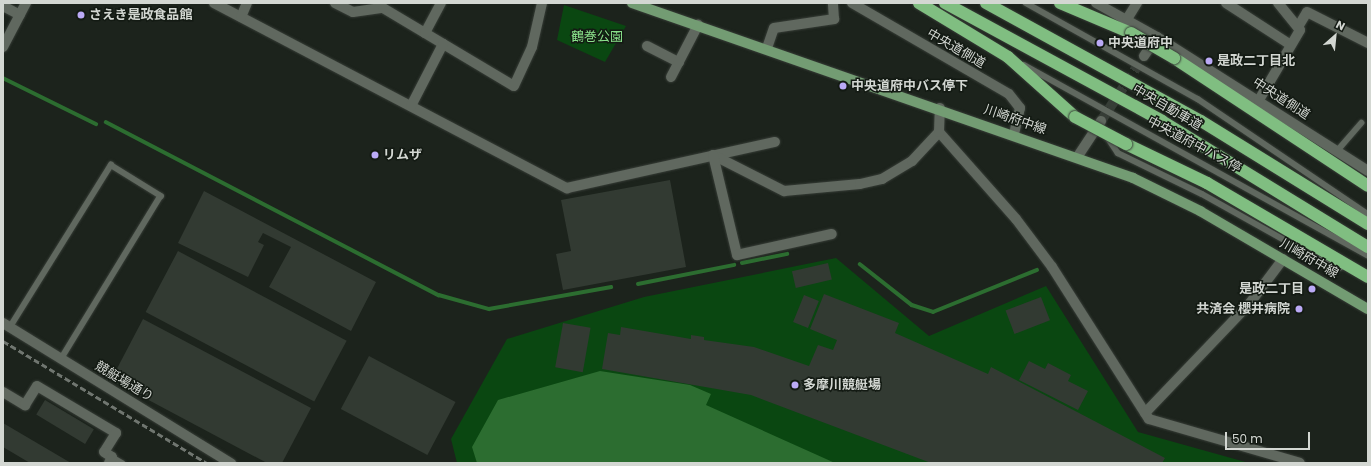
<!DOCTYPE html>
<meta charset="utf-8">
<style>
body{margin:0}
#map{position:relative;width:1371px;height:466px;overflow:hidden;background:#1c231c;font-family:Poppins,"Noto Sans JP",sans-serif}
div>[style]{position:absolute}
.green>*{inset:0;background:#0a4711}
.water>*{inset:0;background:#2c6d30}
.stream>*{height:3.5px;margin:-1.75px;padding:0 1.75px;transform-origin:1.75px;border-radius:1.75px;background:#2c6d30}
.building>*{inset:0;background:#323a32;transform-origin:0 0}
.tertiary-tunnel>*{height:10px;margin-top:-5px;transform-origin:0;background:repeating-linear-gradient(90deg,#373e37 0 10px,transparent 0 15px)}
.roads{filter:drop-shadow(0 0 1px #373d37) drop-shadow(0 0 1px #373d37)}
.service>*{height:5.5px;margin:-2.75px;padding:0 2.75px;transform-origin:2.75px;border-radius:2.75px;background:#60685f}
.minor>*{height:10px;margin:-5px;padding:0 5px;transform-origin:5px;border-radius:5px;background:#60685f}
.tertiary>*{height:10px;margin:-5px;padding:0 5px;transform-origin:5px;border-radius:5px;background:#60685f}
.primary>*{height:10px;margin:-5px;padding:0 5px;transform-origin:5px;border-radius:5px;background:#739c73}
.motorway>*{height:12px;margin:-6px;padding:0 6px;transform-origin:6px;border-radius:6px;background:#80be81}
.rail>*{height:3px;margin-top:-1.5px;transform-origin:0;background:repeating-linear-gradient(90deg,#707670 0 6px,transparent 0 9px)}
.bridges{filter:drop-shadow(0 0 1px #373d37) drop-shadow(0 0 1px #373d37)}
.motorway-bridge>*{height:12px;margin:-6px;padding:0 6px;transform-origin:6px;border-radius:6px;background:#80be81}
.dots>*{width:11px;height:11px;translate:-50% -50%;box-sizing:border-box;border:2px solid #131a13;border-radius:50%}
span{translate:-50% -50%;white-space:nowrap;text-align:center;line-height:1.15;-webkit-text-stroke:3px #131a13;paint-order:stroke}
.poi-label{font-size:13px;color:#d3d7d2;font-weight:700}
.left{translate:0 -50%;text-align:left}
.right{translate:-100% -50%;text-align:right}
.park-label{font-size:13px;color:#89e08a}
.street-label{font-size:13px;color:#d3d7d2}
.frame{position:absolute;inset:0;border:4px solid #d3d7d2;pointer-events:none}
.north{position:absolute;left:1315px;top:16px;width:40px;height:40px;-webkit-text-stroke:3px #131a13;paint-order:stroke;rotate:27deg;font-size:11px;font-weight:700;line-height:16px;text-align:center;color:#d3d7d2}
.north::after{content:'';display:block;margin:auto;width:14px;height:18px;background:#d3d7d2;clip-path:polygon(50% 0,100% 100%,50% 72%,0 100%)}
.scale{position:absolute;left:1225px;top:432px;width:85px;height:18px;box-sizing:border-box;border:2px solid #d3d7d2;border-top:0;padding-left:5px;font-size:12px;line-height:14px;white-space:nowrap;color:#d3d7d2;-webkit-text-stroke:3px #131a13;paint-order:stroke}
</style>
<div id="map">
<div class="green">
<div style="clip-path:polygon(564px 5px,626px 26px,605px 62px,557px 40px)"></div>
<div style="clip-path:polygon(836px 258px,929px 336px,1046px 286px,1138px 432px,1249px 463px,457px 463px,451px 439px,507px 339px,644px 297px)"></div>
</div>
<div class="water">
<div style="clip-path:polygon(600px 371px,690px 385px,711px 394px,706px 405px,835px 463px,477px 463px,472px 447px,498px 400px)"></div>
</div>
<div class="stream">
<div style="left:3px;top:78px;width:104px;rotate:26.3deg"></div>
<div style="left:106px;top:122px;width:375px;rotate:27.5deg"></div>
<div style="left:439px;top:295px;width:52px;rotate:15.6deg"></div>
<div style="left:489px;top:309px;width:124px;rotate:-10.2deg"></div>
<div style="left:742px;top:263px;width:46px;rotate:-11.3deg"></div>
<div style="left:860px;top:264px;width:66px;rotate:38.3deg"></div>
<div style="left:912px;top:305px;width:22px;rotate:18deg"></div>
<div style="left:933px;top:312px;width:112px;rotate:-22deg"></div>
<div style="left:638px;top:284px;width:98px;rotate:-11.2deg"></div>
</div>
<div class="building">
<div style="clip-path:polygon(670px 180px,686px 267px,563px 290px,556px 254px,571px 251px,561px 200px)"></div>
<div style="clip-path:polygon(204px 191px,376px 282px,351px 331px,269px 287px,291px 247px,263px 233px,258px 242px,264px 245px,248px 277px,178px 243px)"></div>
<div style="left:178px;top:251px;width:191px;height:69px;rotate:28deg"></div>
<div style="left:828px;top:263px;width:17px;height:37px;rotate:77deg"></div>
<div style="clip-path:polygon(824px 294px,899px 323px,895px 333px,988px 374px,991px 367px,1165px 458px,1162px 463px,931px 463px,751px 395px,602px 369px,608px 333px,620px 335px,621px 327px,691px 339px,691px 335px,704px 337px,704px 340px,754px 347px,809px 366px,818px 345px,833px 350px,837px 340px,810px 329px)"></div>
<div style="left:804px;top:295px;width:16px;height:29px;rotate:22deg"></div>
<div style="left:1041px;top:297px;width:25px;height:38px;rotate:69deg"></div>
<div style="clip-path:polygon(143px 319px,311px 408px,282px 463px,267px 463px,111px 380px)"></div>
<div style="left:563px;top:323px;width:28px;height:45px;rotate:10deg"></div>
<div style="left:369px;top:356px;width:98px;height:60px;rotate:28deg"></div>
<div style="clip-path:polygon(1029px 361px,1045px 369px,1048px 363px,1071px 375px,1068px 381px,1088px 391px,1078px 410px,1019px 380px)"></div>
<div style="left:45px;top:400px;width:57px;height:17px;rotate:31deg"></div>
<div style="clip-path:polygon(3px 423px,71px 463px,30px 463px,3px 447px)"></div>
</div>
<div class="tertiary-tunnel">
<div style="left:1101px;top:121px;width:78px;rotate:-56.5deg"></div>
</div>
<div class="roads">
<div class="service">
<div style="left:1026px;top:3px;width:197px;rotate:29.2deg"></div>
<div style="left:1198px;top:99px;width:205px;rotate:34.1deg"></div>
<div style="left:1024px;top:65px;width:393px;rotate:29deg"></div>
<div style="left:1108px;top:138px;width:18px;rotate:56deg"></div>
<div style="left:1118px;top:153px;width:93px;rotate:26deg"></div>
<div style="left:1202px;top:194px;width:145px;rotate:29.2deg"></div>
<div style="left:1329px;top:265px;width:10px;rotate:17deg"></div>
<div style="left:1339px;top:268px;width:8px;rotate:-23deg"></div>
<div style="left:1337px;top:151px;width:37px;rotate:-49deg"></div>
<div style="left:10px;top:327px;width:191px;rotate:-58.1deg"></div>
<div style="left:111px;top:165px;width:59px;rotate:31.8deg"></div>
<div style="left:161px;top:196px;width:192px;rotate:121.4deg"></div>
<div style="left:112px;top:457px;width:12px;rotate:31deg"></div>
</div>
<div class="minor">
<div style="left:214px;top:3px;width:399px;rotate:27.7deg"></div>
<div style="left:567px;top:188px;width:213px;rotate:-12.5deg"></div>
<div style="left:335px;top:3px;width:20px;rotate:27deg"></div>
<div style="left:353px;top:12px;width:30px;rotate:-8deg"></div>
<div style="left:383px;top:8px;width:152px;rotate:30.8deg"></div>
<div style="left:514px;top:86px;width:43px;rotate:-65.2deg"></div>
<div style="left:532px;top:47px;width:45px;rotate:-77.2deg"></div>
<div style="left:852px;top:3px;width:181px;rotate:30.1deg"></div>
<div style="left:1009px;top:94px;width:18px;rotate:52deg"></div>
<div style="left:1020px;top:108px;width:27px;rotate:103deg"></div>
<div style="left:1096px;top:3px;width:70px;rotate:29.1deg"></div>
<div style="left:1157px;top:37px;width:250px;rotate:32.4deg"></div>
<div style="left:1226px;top:3px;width:77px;rotate:32.9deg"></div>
<div style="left:3px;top:6px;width:19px;rotate:28deg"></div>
<div style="left:241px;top:17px;width:15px;rotate:-67deg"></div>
<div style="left:1127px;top:19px;width:19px;rotate:-58deg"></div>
<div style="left:1298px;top:27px;width:17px;rotate:-59deg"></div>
<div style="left:1307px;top:12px;width:68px;rotate:26.9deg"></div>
<div style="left:425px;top:33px;width:34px;rotate:-62deg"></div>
<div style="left:647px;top:46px;width:36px;rotate:27deg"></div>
<div style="left:3px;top:47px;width:50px;rotate:-62.4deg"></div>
<div style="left:767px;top:48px;width:21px;rotate:-71deg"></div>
<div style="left:774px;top:28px;width:61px;rotate:-8.5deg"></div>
<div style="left:834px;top:19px;width:16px;rotate:-94deg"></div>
<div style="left:671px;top:77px;width:59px;rotate:-62.6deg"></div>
<div style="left:1259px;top:100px;width:81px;rotate:-59.6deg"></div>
<div style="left:1300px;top:30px;width:35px;rotate:-129deg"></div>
<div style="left:411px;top:106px;width:70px;rotate:-62.7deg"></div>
<div style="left:939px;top:132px;width:116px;rotate:48.5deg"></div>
<div style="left:1016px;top:219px;width:60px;rotate:53.1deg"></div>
<div style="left:1052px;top:267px;width:180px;rotate:57.5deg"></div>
<div style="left:1149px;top:419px;width:157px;rotate:16.2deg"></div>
<div style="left:713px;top:155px;width:80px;rotate:26.9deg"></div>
<div style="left:784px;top:191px;width:76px;rotate:-5.3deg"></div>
<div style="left:860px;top:184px;width:23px;rotate:-13deg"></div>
<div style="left:882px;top:179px;width:35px;rotate:-31deg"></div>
<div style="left:912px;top:161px;width:40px;rotate:-47deg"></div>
<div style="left:939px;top:132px;width:24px;rotate:-88deg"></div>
<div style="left:713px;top:155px;width:103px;rotate:76.5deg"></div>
<div style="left:737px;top:255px;width:97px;rotate:-12.5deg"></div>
<div style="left:3px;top:392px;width:26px;rotate:31deg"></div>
<div style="left:25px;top:405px;width:22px;rotate:-58deg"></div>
<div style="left:37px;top:386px;width:92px;rotate:30.7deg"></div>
<div style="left:116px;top:433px;width:22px;rotate:122deg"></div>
<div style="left:104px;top:452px;width:9px;rotate:32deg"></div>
<div style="left:112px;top:457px;width:7px;rotate:117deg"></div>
<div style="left:1145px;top:413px;width:152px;rotate:-46.3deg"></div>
<div style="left:1250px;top:303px;width:55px;rotate:-53.1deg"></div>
</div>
<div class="tertiary">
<div style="left:1144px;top:56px;width:23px;rotate:-56deg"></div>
<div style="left:1078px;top:156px;width:42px;rotate:-56.7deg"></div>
<div style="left:3px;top:323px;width:268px;rotate:31.6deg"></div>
</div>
<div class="primary">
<div style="left:632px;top:3px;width:531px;rotate:19.25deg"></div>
<div style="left:1133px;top:178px;width:75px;rotate:26.2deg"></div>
<div style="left:1200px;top:211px;width:194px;rotate:30.3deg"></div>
</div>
<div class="motorway">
<div style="left:919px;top:3px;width:104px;rotate:31.2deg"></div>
<div style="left:1008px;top:57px;width:90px;rotate:41.8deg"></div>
<div style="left:945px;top:3px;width:247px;rotate:28.5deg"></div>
<div style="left:1162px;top:121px;width:241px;rotate:31.5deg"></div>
<div style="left:986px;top:3px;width:245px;rotate:28.8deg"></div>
<div style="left:1201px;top:121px;width:196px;rotate:31.7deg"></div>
<div style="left:1060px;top:3px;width:77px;rotate:22.9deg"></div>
<div style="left:1174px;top:58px;width:232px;rotate:33.4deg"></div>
<div style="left:1126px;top:144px;width:90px;rotate:25.7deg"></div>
<div style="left:1207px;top:183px;width:186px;rotate:30.3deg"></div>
</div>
</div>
<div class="rail">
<div style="left:3px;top:341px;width:238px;rotate:30.9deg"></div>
</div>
<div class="bridges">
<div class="motorway-bridge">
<div style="left:1131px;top:33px;width:50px;rotate:30.2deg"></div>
<div style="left:1075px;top:117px;width:58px;rotate:27.9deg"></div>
</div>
</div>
<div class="dots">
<div style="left:81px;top:15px;background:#bbaaf6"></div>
<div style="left:1100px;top:43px;background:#bbaaf6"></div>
<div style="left:1209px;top:61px;background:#bbaaf6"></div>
<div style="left:843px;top:86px;background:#bbaaf6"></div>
<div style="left:375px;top:155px;background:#bbaaf6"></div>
<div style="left:1312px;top:289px;background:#bbaaf6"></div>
<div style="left:1299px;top:309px;background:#bbaaf6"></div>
<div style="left:795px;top:385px;background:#bbaaf6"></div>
</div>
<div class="poi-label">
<span class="left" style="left:89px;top:15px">さえき是政食品館</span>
<span class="left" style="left:1108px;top:43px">中央道府中</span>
<span class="left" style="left:1217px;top:61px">是政二丁目北</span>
<span class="left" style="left:851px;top:86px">中央道府中バス停下</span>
<span class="left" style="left:383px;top:155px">リムザ</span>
<span class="right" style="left:1304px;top:289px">是政二丁目</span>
<span class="right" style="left:1290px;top:309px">共済会 櫻井病院</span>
<span class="left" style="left:803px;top:385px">多摩川競艇場</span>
</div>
<div class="park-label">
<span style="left:597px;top:37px">鶴巻公園</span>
</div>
<div class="street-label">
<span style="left:956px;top:49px;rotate:30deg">中央道側道</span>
<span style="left:1281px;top:99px;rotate:33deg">中央道側道</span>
<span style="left:1167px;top:108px;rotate:30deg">中央自動車道</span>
<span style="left:1015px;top:120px;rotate:19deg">川崎府中線</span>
<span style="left:1194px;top:145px;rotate:28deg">中央道府中バス停</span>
<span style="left:1309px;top:259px;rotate:30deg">川崎府中線</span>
<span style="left:124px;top:382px;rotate:31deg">競艇場通り</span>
</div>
<div class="frame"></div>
<div class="north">N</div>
<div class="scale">50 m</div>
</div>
